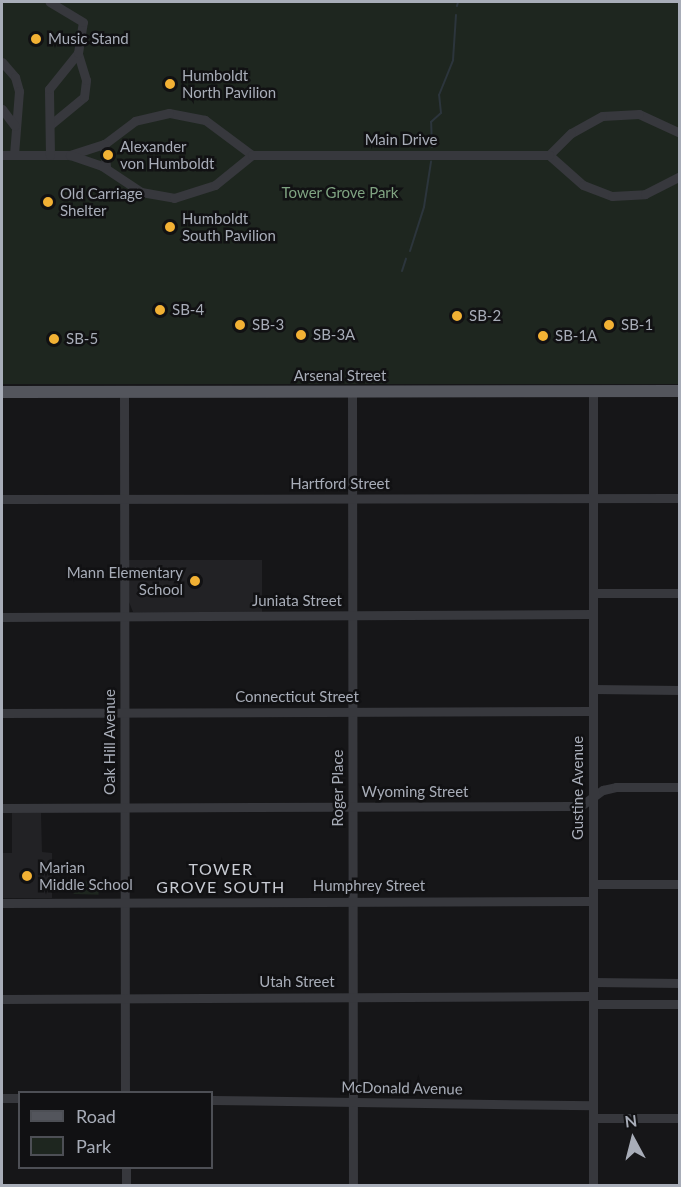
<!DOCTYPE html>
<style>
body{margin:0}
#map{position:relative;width:681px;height:1187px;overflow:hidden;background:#161618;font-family:Lato,sans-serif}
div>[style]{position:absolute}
.built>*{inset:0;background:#222225}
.green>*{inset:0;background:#1e261f;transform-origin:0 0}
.stream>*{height:2px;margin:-1px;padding:0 1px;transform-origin:1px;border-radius:1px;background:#2c353c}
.minor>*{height:9px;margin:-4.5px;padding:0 4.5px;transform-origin:4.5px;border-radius:4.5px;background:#37383d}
.major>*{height:12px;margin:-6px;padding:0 6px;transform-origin:6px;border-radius:6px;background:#53555c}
.dots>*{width:16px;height:16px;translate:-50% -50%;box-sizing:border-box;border:3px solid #111113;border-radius:50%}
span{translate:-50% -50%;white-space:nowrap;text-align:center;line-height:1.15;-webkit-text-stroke:5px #111113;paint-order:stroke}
.poi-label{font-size:15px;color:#a8adb8}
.left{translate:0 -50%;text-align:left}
.right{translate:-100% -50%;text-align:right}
.street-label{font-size:15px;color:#a8adb8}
.park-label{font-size:15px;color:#7fa381}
.neighbourhood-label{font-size:16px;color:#c9ccd4;letter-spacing:1.5px}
.frame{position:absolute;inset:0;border:3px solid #a8adb8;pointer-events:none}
.legend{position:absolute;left:18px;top:1091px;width:195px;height:78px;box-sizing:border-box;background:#111113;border:2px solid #4d4f55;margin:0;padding:8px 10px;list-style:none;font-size:18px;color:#a8adb8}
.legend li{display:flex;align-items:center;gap:12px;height:30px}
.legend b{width:30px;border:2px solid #4d4f55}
.north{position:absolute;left:603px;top:1109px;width:60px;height:60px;-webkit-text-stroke:4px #111113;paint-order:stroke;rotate:353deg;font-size:16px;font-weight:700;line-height:24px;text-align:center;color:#a8adb8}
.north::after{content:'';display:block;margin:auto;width:21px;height:27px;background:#a8adb8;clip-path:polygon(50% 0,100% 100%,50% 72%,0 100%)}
</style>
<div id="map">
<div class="built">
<div style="clip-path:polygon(129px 560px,262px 560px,262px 613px,133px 612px,129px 602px)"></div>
<div style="clip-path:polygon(12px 813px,41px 813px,42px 852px,52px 853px,52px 898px,2px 898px,2px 853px,12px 853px)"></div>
</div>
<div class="green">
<div style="left:2px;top:2px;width:677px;height:382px"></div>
<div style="left:74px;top:881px;width:25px;height:13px;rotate:2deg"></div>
</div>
<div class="stream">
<div style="left:457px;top:6px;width:4px;rotate:-76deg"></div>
<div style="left:432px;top:147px;width:25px;rotate:-92deg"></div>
<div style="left:431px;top:122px;width:13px;rotate:-42deg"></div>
<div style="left:441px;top:113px;width:18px;rotate:-96deg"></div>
<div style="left:439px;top:95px;width:38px;rotate:-68deg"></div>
<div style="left:453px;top:60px;width:45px;rotate:-86.2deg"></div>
<div style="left:410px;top:251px;width:46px;rotate:-72.3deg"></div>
<div style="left:424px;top:207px;width:46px;rotate:-81.2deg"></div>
<div style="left:402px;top:271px;width:13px;rotate:-72deg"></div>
</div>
<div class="minor">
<div style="left:2px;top:62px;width:20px;rotate:49deg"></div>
<div style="left:15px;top:77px;width:15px;rotate:74deg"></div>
<div style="left:19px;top:91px;width:64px;rotate:94.5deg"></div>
<div style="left:2px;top:109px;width:21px;rotate:53deg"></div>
<div style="left:50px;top:125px;width:44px;rotate:-39.5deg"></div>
<div style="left:84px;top:97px;width:17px;rotate:-83deg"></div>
<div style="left:86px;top:80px;width:28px;rotate:-107deg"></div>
<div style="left:680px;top:133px;width:45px;rotate:-155.1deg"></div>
<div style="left:639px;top:114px;width:37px;rotate:177deg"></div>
<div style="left:602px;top:116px;width:35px;rotate:151deg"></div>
<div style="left:571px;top:133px;width:31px;rotate:135deg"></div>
<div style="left:549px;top:155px;width:45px;rotate:41.4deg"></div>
<div style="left:583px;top:185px;width:31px;rotate:21deg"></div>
<div style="left:612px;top:196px;width:33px;rotate:-3deg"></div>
<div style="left:645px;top:194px;width:39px;rotate:-27deg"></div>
<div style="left:104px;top:144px;width:24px;rotate:85deg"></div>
<div style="left:2px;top:155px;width:68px"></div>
<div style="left:50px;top:155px;width:66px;rotate:-90.9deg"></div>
<div style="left:49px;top:89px;width:46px;rotate:-51.1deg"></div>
<div style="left:78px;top:53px;width:31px;rotate:-81deg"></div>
<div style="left:83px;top:22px;width:39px;rotate:-149deg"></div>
<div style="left:252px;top:155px;width:59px;rotate:-143.3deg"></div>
<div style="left:205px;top:120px;width:37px;rotate:-169deg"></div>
<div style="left:169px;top:113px;width:35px;rotate:167deg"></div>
<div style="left:135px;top:121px;width:39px;rotate:143deg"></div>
<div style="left:104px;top:144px;width:36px;rotate:162deg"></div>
<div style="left:70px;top:155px;width:34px;rotate:19deg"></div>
<div style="left:102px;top:166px;width:47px;rotate:33.7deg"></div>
<div style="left:141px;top:192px;width:34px;rotate:10deg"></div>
<div style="left:174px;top:198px;width:43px;rotate:-17.6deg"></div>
<div style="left:215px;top:185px;width:48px;rotate:-39deg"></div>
<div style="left:252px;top:155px;width:297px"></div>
<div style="left:352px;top:391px;width:795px;rotate:89.93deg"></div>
<div style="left:124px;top:392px;width:700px;rotate:89.92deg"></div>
<div style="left:2px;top:499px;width:678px;rotate:-0.08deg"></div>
<div style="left:593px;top:593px;width:87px"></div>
<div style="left:2px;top:617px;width:591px;rotate:-0.29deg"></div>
<div style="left:593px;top:689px;width:87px;rotate:0.7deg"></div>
<div style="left:2px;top:713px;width:591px;rotate:-0.19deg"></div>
<div style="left:2px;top:808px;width:570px;rotate:-0.2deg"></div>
<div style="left:572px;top:806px;width:10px;rotate:-6deg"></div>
<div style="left:582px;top:805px;width:26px;rotate:-36deg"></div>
<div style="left:603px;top:790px;width:13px;rotate:-13deg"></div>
<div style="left:616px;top:787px;width:64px"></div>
<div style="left:593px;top:884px;width:87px"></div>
<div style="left:2px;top:903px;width:591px;rotate:-0.19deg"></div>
<div style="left:593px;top:982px;width:87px;rotate:0.7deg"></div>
<div style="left:2px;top:999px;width:591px;rotate:-0.29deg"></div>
<div style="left:593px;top:1004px;width:87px"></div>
<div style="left:2px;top:1098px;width:18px"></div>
<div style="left:212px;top:1100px;width:381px;rotate:0.8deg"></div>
<div style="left:593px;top:1118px;width:87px"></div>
<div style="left:126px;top:1168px;width:18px;rotate:90deg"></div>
<div style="left:593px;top:1186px;width:795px;rotate:-90deg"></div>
</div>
<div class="major">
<div style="left:2px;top:392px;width:678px;rotate:-0.08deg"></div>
</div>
<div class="dots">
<div style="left:36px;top:39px;background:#f2b134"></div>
<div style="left:170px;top:84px;background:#f2b134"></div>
<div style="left:108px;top:155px;background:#f2b134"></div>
<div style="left:48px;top:202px;background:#f2b134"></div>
<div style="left:170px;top:227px;background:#f2b134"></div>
<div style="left:160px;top:310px;background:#f2b134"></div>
<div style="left:457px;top:316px;background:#f2b134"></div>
<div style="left:240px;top:325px;background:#f2b134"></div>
<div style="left:609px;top:325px;background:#f2b134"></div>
<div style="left:301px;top:335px;background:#f2b134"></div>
<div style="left:543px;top:336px;background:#f2b134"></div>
<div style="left:54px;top:339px;background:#f2b134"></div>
<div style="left:195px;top:581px;background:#f2b134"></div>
<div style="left:27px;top:876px;background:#f2b134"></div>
</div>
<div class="poi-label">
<span class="left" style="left:48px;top:39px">Music Stand</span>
<span class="left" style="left:182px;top:84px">Humboldt<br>North Pavilion</span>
<span class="left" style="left:120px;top:155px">Alexander<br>von Humboldt</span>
<span class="left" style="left:60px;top:202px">Old Carriage<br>Shelter</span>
<span class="left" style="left:182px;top:227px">Humboldt<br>South Pavilion</span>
<span class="left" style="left:172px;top:310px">SB-4</span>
<span class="left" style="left:469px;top:316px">SB-2</span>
<span class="left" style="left:252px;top:325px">SB-3</span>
<span class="left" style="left:621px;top:325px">SB-1</span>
<span class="left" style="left:313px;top:335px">SB-3A</span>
<span class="left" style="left:555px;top:336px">SB-1A</span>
<span class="left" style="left:66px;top:339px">SB-5</span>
<span class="right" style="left:183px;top:581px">Mann Elementary<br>School</span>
<span class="left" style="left:39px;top:876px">Marian<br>Middle School</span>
</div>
<div class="street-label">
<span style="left:401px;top:140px">Main Drive</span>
<span style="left:340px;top:376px">Arsenal Street</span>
<span style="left:340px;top:484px">Hartford Street</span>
<span style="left:297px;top:601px">Juniata Street</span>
<span style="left:297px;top:697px">Connecticut Street</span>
<span style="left:110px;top:742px;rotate:-90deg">Oak Hill Avenue</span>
<span style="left:338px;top:788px;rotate:-90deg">Roger Place</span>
<span style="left:578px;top:788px;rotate:-90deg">Gustine Avenue</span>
<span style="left:415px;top:792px">Wyoming Street</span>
<span style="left:369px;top:886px">Humphrey Street</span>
<span style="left:297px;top:982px">Utah Street</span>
<span style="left:402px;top:1088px;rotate:1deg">McDonald Avenue</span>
</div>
<div class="park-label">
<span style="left:340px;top:193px">Tower Grove Park</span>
</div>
<div class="neighbourhood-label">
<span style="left:221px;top:878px">TOWER<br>GROVE SOUTH</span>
</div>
<div class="frame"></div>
<ul class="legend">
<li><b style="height:8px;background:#53555c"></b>Road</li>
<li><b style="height:16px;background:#1e261f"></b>Park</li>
</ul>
<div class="north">N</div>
</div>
